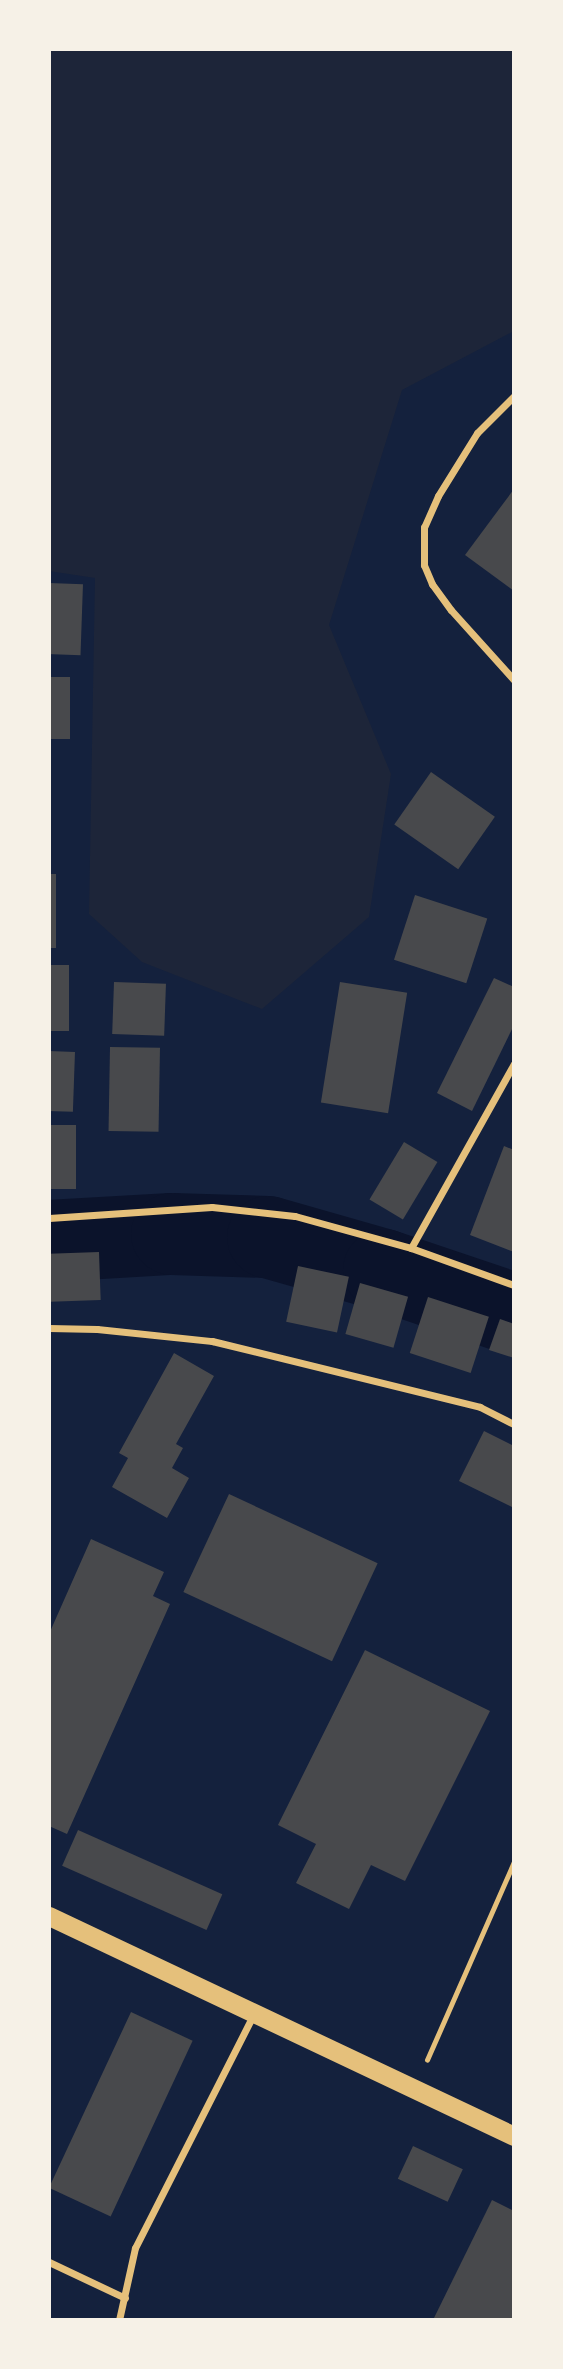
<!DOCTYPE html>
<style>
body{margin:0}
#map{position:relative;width:563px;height:2369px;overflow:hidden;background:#14213d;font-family:Poppins,sans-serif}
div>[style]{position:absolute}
.green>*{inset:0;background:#1d2539}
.river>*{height:82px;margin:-41px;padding:0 41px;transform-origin:41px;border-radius:41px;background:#0b132b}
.building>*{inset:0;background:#48494c;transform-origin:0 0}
.path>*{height:4.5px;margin:-2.25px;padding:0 2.25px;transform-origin:2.25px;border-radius:2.25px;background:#e5c07b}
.minor>*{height:7px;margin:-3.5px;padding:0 3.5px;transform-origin:3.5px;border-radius:3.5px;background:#e5c07b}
.trunk>*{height:19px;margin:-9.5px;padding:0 9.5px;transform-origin:9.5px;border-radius:9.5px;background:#e5c07b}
span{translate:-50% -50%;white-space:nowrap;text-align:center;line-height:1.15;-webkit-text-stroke:5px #f6f1e7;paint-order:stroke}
.frame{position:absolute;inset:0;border:51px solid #f6f1e7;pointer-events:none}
</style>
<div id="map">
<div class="green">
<div style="clip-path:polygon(49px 49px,514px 49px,514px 331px,402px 390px,329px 625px,391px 774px,369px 917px,262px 1009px,142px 962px,89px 914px,95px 578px,49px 571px)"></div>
</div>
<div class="river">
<div style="left:49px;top:1241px;width:123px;rotate:-3.3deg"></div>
<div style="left:172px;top:1234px;width:96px;rotate:1.8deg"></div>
<div style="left:268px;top:1237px;width:121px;rotate:15.9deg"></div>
<div style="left:384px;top:1270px;width:137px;rotate:18.7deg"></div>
</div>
<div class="building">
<div style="clip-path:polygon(514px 489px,514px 591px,465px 555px)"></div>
<div style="left:49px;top:583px;width:34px;height:71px;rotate:2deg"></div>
<div style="left:49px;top:677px;width:21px;height:62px"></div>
<div style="left:431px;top:772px;width:78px;height:64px;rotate:35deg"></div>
<div style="left:49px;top:874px;width:7px;height:74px"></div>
<div style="left:415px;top:895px;width:76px;height:68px;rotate:18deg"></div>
<div style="left:49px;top:965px;width:20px;height:66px"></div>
<div style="clip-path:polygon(494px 978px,514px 987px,514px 1025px,472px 1111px,437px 1093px)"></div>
<div style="left:114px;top:982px;width:52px;height:52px;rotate:2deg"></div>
<div style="left:340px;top:982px;width:68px;height:122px;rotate:9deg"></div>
<div style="left:110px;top:1047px;width:50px;height:84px;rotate:1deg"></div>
<div style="left:49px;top:1051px;width:26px;height:60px;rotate:2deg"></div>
<div style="left:49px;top:1125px;width:27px;height:64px"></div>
<div style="left:404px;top:1142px;width:39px;height:67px;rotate:31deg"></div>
<div style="clip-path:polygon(504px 1146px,514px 1150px,514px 1252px,470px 1235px)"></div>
<div style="left:99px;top:1252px;width:48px;height:50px;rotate:88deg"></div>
<div style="left:298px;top:1266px;width:52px;height:57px;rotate:12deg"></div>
<div style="left:360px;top:1283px;width:50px;height:53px;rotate:16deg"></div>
<div style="left:428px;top:1297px;width:64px;height:59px;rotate:18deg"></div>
<div style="clip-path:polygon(500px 1319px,514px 1324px,514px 1358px,489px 1350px)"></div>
<div style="clip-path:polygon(174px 1353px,214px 1376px,176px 1444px,183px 1448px,172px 1468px,189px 1478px,167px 1518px,112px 1487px,128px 1458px,119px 1453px)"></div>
<div style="clip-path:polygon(484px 1431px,514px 1446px,514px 1508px,459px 1481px)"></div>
<div style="left:229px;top:1494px;width:164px;height:108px;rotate:25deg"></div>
<div style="clip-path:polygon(91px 1539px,164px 1572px,153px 1596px,170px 1604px,67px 1834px,49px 1826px,49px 1634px)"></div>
<div style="clip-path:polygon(365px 1650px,490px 1711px,405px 1881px,371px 1865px,349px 1909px,296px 1883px,316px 1844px,278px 1825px)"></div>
<div style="left:78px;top:1830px;width:158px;height:39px;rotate:24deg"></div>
<div style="left:131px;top:2012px;width:68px;height:194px;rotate:25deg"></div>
<div style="left:413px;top:2146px;width:55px;height:36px;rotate:25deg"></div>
<div style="clip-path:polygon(492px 2200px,514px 2211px,514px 2320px,433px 2320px)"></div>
</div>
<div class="path">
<div style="left:427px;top:2060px;width:216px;rotate:-66.3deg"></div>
</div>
<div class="minor">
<div style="left:514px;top:396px;width:52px;rotate:135deg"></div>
<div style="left:477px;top:433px;width:74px;rotate:121.8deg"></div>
<div style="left:438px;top:496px;width:34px;rotate:114deg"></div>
<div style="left:424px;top:527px;width:38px;rotate:90deg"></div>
<div style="left:424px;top:565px;width:21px;rotate:67deg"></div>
<div style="left:432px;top:584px;width:32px;rotate:54deg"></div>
<div style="left:451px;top:610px;width:94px;rotate:48deg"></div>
<div style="left:49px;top:1218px;width:163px;rotate:-3.9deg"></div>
<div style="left:212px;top:1207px;width:83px;rotate:6.2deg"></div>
<div style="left:295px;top:1216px;width:120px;rotate:15.4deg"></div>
<div style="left:411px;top:1248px;width:109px;rotate:19.8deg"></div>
<div style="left:411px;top:1248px;width:211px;rotate:-60.8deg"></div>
<div style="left:49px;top:1328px;width:48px;rotate:1.2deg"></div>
<div style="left:97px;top:1329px;width:116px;rotate:6deg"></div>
<div style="left:212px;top:1341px;width:276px;rotate:13.8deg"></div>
<div style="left:480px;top:1407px;width:38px;rotate:27deg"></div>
<div style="left:49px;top:2262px;width:84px;rotate:25.3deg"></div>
<div style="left:119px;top:2320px;width:74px;rotate:-77.5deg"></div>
<div style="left:135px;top:2248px;width:263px;rotate:-63.1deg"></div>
</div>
<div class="trunk">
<div style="left:49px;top:1916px;width:514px;rotate:25.32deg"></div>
</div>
<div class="frame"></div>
</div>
